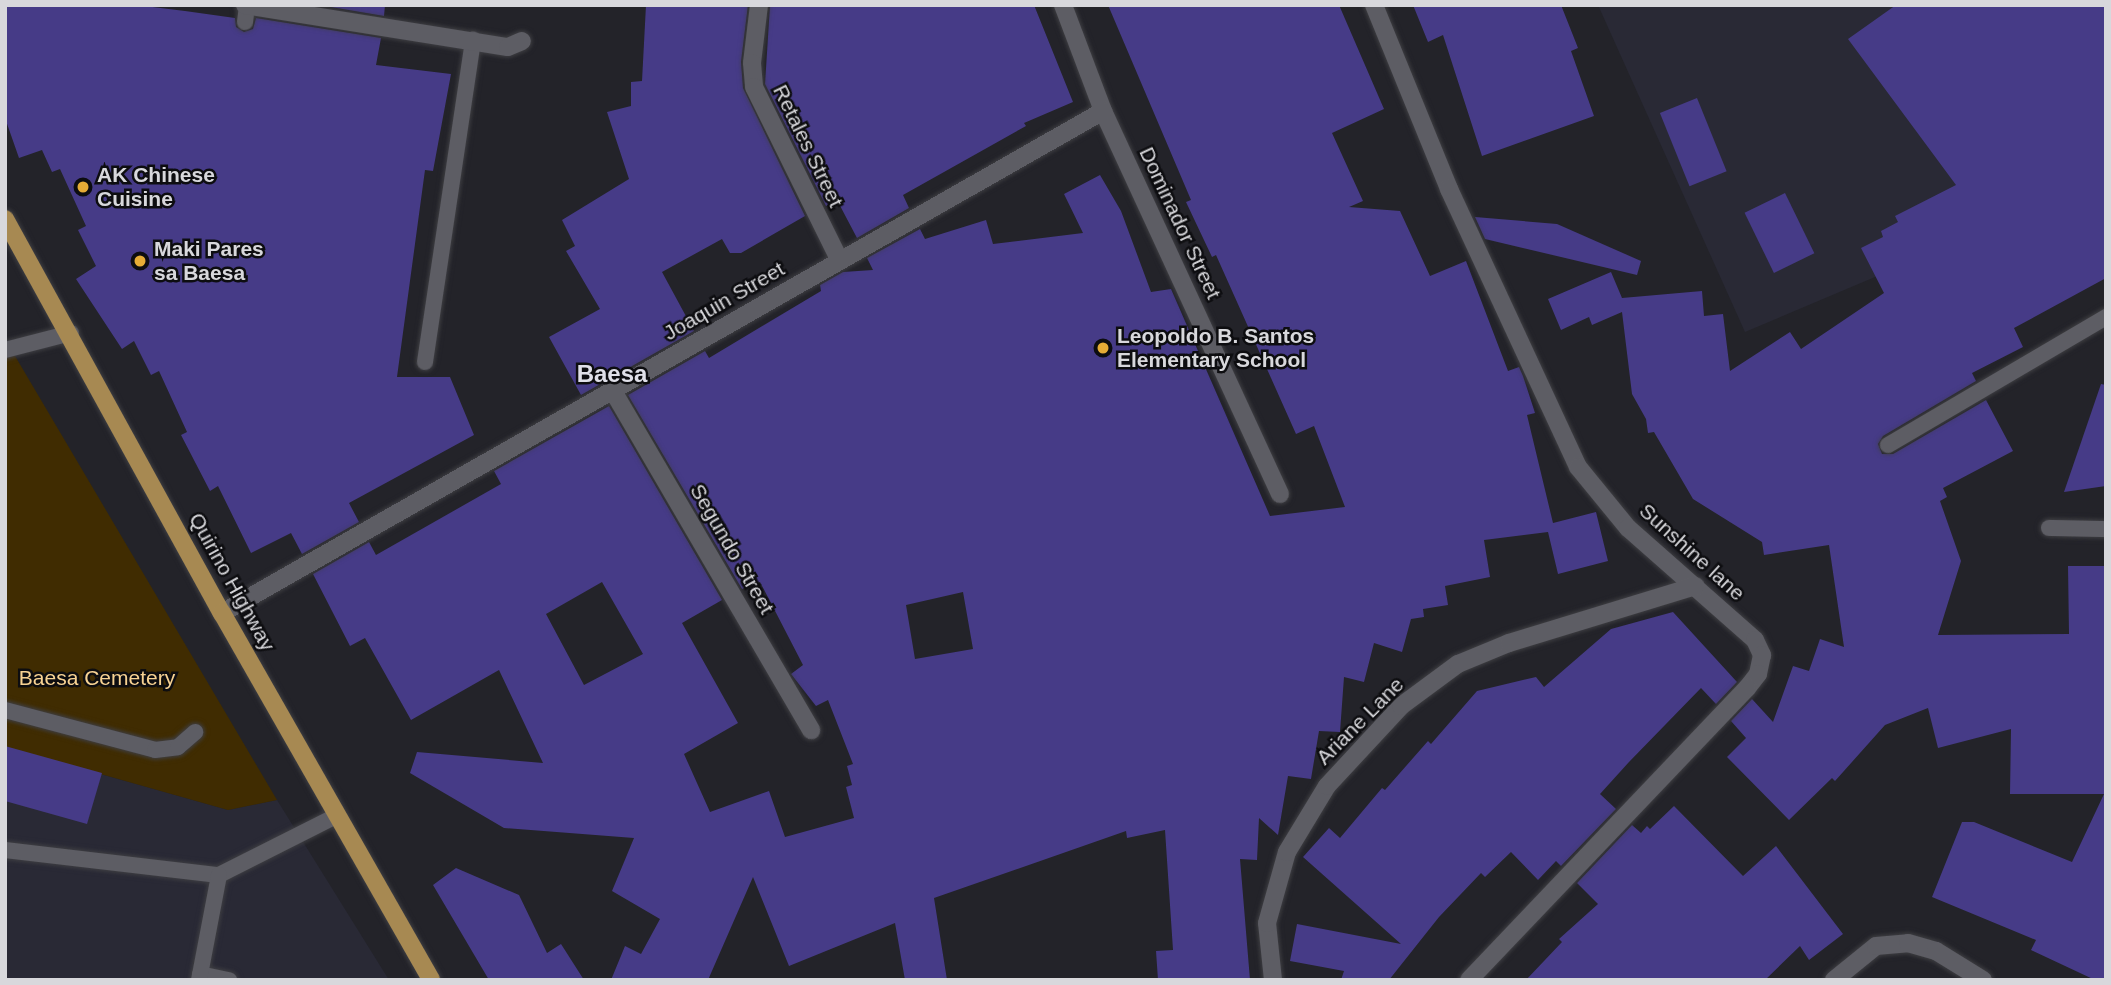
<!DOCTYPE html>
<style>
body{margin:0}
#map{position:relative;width:2111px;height:985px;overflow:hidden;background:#232329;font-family:Arial,sans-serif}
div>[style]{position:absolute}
.built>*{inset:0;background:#292935}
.green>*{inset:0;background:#402c01}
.building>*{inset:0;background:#463b87;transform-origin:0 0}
.roads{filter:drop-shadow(0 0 2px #3e3e42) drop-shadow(0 0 2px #3e3e42)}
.lane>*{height:16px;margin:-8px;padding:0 8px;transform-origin:8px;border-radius:8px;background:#5d5d64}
.street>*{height:18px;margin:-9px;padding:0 9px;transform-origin:9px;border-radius:9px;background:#5d5d64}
.primary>*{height:18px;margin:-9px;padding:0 9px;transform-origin:9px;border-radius:9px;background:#a78952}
.dots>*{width:19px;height:19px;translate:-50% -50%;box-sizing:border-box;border:4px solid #0d0d10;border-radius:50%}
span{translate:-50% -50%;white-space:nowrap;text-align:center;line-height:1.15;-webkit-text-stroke:5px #0d0d10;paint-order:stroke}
.street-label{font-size:21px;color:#d8d8dc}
.poi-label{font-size:21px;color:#d8d8dc;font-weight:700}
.left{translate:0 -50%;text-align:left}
.park-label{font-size:21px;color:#f8d393}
.quarter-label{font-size:24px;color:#e0e0e9;font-weight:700}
.frame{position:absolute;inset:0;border:7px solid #d8d8dc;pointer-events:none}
</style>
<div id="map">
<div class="built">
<div style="clip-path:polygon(1598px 5px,2106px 5px,1914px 254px,1875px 277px,1745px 332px)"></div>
<div style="clip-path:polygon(5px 747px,228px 810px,277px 800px,389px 980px,5px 980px)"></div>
</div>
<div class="green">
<div style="clip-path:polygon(5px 339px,277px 800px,228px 810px,5px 747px)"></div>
</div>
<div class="building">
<div style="clip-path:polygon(5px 5px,136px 5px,185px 11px,235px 18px,236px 27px,244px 32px,253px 29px,256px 18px,381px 38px,376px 65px,451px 74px,433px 171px,425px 170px,397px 377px,450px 377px,474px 435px,349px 503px,359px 522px,302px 554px,291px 533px,251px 553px,218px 486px,210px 491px,181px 435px,187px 432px,159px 371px,151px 375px,134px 341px,122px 349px,76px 279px,96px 266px,78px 230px,86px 226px,60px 169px,52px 172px,42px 150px,19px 158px,5px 118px)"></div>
<div style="clip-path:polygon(319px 5px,385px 5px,384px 16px)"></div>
<div style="clip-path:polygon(646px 5px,748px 5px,741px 62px,743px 88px,805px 216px,741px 253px,730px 253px,722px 239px,662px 272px,694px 331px,581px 395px,549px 337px,600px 309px,566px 251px,575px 246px,562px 220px,629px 179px,607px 112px,631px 106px,631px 82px,642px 81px)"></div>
<div style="clip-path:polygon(770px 5px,1034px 5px,1073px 102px,1024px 123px,1026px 126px,903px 195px,909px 208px,857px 238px,837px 200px,826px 206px,765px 84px)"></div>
<div style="clip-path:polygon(evenodd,1108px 5px,1339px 5px,1384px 109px,1332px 133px,1363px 201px,1349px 207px,1400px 211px,1430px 276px,1466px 261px,1508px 371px,1519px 367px,1523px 376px,1535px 413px,1527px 415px,1553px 523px,1596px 512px,1608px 561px,1558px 574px,1548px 532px,1484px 540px,1490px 577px,1445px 586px,1448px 605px,1423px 609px,1424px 617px,1411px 619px,1402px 652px,1374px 643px,1364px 682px,1344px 677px,1340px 732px,1319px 731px,1311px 779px,1288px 776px,1278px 835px,1259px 818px,1257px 860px,1240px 859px,1250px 980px,1158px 980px,1156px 951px,1173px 950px,1165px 830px,1127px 838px,1126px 831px,934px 898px,947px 980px,905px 980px,895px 923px,789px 966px,753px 877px,708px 980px,611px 980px,625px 946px,641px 954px,660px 919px,612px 891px,634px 838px,504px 828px,410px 773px,417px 752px,543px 763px,499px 670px,411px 720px,365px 638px,350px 646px,313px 574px,369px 542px,376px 555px,501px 484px,494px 471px,609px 406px,722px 600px,682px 623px,738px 723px,684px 754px,710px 812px,769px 791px,785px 837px,854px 818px,846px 787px,852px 785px,847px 766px,853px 764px,828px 700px,816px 706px,791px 674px,803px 665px,760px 582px,742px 589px,628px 395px,705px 351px,709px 358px,821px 291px,820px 285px,843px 272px,873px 270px,867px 258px,920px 229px,925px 239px,986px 220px,993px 244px,1083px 233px,1064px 194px,1100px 175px,1121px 211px,1151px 292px,1171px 289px,1270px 516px,1345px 507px,1314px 426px,1296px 434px,1216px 255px,1212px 257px,1186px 202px,1191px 200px,1108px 5px,602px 582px,643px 654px,584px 685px,546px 614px,602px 582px,1108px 5px,963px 592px,973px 649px,915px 659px,906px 605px,963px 592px)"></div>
<div style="clip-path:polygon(1413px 5px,1561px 5px,1578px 48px,1571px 51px,1594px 116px,1482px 156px,1443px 35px,1428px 42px)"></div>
<div style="clip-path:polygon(1896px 5px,2106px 5px,2106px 278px,2014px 328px,2023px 347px,1972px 373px,1976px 381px,1883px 436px,1878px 444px,1882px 454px,1893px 454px,1986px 400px,2013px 451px,1943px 488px,1947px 497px,1940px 501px,1961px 561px,1938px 635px,2069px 634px,2068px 566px,2106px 566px,2106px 980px,2095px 980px,2031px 950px,2036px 940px,1932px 897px,1962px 822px,1974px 822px,2072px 862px,2104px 794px,2010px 794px,2011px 729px,1938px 748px,1928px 708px,1885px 725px,1835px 781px,1832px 778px,1789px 820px,1727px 757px,1746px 738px,1731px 721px,1752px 699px,1773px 722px,1793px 666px,1809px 671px,1820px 639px,1844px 647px,1829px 545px,1764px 555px,1762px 542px,1693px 499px,1654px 432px,1648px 433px,1646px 419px,1632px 394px,1622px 312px,1592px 325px,1589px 317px,1561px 330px,1548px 299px,1611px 272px,1622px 298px,1702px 291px,1704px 316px,1723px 314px,1730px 371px,1790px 332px,1801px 349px,1884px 293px,1861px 248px,1883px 237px,1881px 231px,1898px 222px,1895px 216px,1956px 185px,1848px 39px)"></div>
<div style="left:1697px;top:98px;width:79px;height:40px;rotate:68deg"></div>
<div style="left:1785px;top:193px;width:67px;height:45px;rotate:64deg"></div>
<div style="clip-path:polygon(1475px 217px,1557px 224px,1641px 261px,1637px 275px,1485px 239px)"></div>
<div style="clip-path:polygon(2101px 384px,2106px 385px,2106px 486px,2064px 492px)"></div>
<div style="clip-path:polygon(1673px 612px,1737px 682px,1716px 704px,1701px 688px,1629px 762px,1600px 794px,1616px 809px,1561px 866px,1556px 861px,1538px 880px,1511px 852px,1485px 877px,1481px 873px,1439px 917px,1389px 980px,1341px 980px,1344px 971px,1290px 961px,1297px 924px,1401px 944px,1303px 857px,1329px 828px,1340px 838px,1382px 788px,1385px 790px,1428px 741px,1431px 744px,1477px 691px,1536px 677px,1544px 687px,1611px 629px)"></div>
<div style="clip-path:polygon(5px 746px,102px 773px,87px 824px,5px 801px)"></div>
<div style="clip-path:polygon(1674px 806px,1743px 876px,1776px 846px,1843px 934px,1809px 960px,1800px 946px,1765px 980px,1526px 980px,1562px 942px,1559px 939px,1598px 904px,1577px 883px,1632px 825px,1641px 833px,1647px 826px,1650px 829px)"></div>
<div style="clip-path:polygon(456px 868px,519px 895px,547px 953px,561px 944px,584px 980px,489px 980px,433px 885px)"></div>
</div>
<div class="roads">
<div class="lane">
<div style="left:245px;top:22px;width:16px;rotate:-83deg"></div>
<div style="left:5px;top:350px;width:68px;rotate:-14.4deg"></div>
<div style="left:425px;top:362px;width:326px;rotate:-81.5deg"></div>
<div style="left:1888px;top:445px;width:253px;rotate:-30.4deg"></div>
<div style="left:2049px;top:528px;width:57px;rotate:1deg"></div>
<div style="left:5px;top:710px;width:155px;rotate:14.9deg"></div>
<div style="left:155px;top:750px;width:23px;rotate:-7deg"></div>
<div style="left:178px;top:747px;width:23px;rotate:-41deg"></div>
<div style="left:5px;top:850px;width:215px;rotate:6.7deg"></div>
<div style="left:219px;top:875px;width:133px;rotate:-26.8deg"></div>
<div style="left:200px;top:974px;width:30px;rotate:12deg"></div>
<div style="left:199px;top:980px;width:107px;rotate:-79.2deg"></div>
</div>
<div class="street">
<div style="left:245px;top:5px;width:266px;rotate:9.1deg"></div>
<div style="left:508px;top:47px;width:15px;rotate:-23deg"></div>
<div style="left:759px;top:5px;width:58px;rotate:96.9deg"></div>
<div style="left:752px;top:63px;width:24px;rotate:85deg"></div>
<div style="left:754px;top:87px;width:194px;rotate:63.7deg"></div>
<div style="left:1063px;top:5px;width:113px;rotate:69.3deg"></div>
<div style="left:1103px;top:111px;width:422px;rotate:65.2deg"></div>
<div style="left:1374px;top:5px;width:199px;rotate:67.8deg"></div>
<div style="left:1449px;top:189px;width:306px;rotate:65.1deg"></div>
<div style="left:1578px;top:467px;width:79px;rotate:50.7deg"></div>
<div style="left:1628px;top:528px;width:169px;rotate:41.4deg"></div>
<div style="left:1755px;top:640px;width:17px;rotate:65deg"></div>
<div style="left:1762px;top:655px;width:19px;rotate:102deg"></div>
<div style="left:1758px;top:674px;width:18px;rotate:128deg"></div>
<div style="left:1747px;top:688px;width:403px;rotate:133.6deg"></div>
<div style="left:613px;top:391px;width:393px;rotate:59.7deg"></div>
<div style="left:222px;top:613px;width:1014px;rotate:-29.67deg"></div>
<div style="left:1273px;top:980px;width:57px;rotate:-96deg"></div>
<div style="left:1267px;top:923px;width:74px;rotate:-74.3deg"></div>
<div style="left:1287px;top:852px;width:77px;rotate:-58.8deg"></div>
<div style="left:1327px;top:786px;width:109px;rotate:-47.2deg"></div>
<div style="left:1401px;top:706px;width:71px;rotate:-36.4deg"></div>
<div style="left:1458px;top:664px;width:55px;rotate:-22.4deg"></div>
<div style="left:1509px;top:643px;width:195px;rotate:-17deg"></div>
<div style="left:1834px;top:980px;width:54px;rotate:-39deg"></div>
<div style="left:1876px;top:946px;width:32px;rotate:-5deg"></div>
<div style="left:1908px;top:943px;width:29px;rotate:16deg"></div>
<div style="left:1936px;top:951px;width:55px;rotate:31.7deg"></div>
</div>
<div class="primary">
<div style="left:5px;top:219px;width:450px;rotate:61.2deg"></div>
<div style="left:222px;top:613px;width:422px;rotate:60.3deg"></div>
</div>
</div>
<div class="dots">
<div style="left:83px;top:187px;background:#e6ac36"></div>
<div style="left:140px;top:261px;background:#e6ac36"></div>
<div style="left:1103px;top:348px;background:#e6ac36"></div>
</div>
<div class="street-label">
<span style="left:808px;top:146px;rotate:64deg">Retales Street</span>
<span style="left:1180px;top:223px;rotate:65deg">Dominador Street</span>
<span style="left:724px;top:301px;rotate:-30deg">Joaquin Street</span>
<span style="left:732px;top:549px;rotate:60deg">Segundo Street</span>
<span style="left:1692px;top:552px;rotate:42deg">Sunshine lane</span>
<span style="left:232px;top:582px;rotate:61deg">Quirino Highway</span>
<span style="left:1360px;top:721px;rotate:-45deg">Ariane Lane</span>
</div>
<div class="poi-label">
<span class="left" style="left:97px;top:187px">AK Chinese<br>Cuisine</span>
<span class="left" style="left:154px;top:261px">Maki Pares<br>sa Baesa</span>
<span class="left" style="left:1117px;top:348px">Leopoldo B. Santos<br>Elementary School</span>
</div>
<div class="park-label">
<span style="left:97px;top:678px">Baesa Cemetery</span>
</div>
<div class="quarter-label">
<span style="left:612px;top:374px">Baesa</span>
</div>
<div class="frame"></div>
</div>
